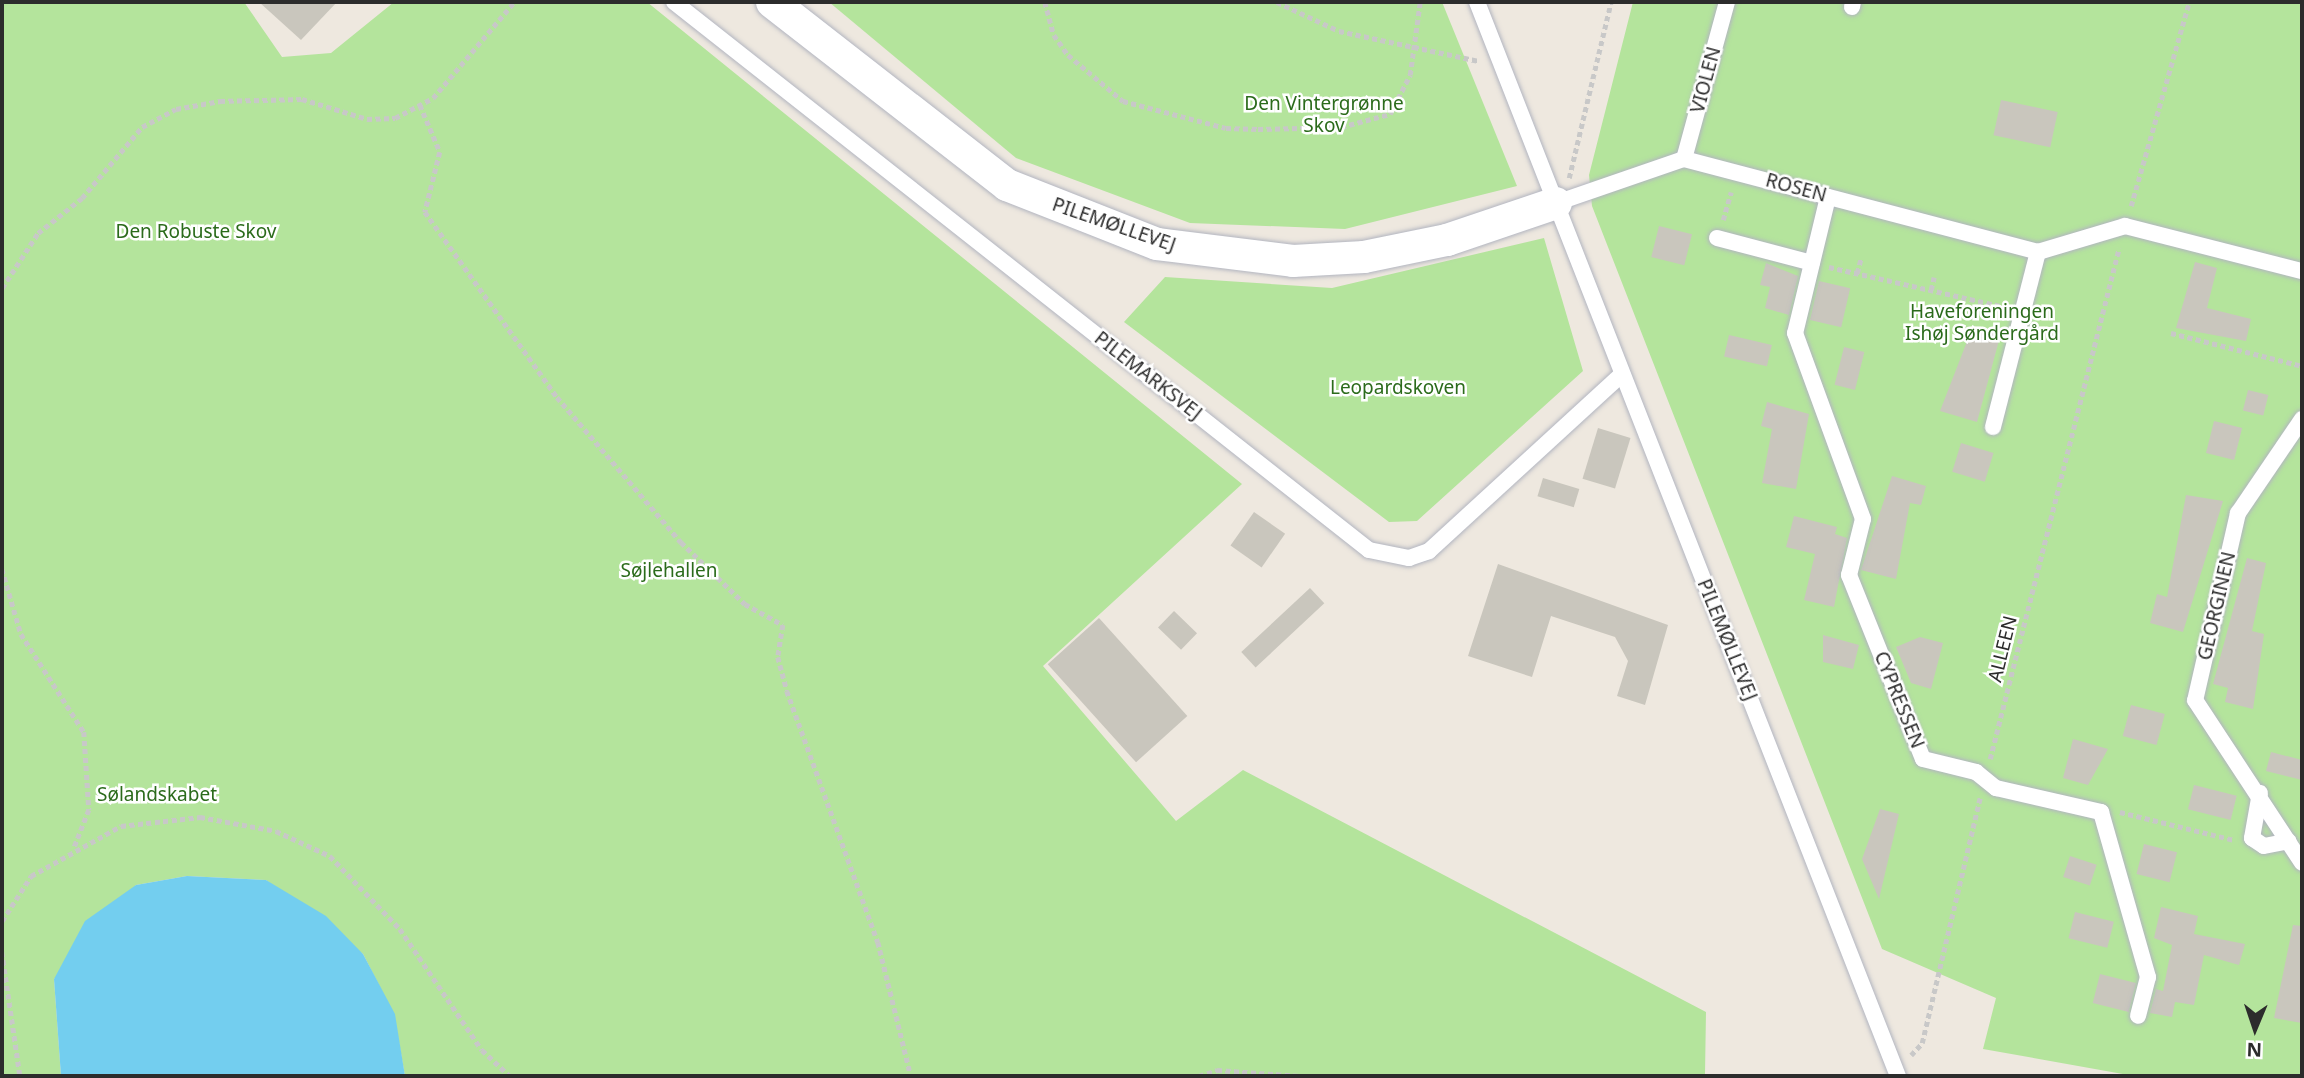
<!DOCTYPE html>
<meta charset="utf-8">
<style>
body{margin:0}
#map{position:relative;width:2304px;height:1078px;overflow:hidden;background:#eee8df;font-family:"Noto Sans",sans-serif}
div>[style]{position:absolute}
.green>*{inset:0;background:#b4e49c}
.water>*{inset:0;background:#73ceef}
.building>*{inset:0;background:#c9c6bd;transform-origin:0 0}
.path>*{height:4.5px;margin-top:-2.25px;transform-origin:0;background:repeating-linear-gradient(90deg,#c8c8c8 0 5px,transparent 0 8.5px)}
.roads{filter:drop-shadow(0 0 2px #b2b5c0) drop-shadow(0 0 2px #b2b5c0)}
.service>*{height:16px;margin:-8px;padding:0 8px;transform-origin:8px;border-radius:8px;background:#fff}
.minor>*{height:32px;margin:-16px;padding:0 16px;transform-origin:16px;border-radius:16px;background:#fff}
span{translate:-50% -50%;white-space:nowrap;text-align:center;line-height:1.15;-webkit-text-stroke:5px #fff;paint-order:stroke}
.street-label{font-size:19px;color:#2c2c2c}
.park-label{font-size:19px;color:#2b6b1b}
.frame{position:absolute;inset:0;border:4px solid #2c2c2c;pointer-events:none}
.north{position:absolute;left:2220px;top:994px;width:70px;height:70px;-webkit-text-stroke:5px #fff;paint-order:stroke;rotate:182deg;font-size:19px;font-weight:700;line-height:28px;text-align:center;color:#2c2c2c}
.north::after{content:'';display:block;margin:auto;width:24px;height:32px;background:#2c2c2c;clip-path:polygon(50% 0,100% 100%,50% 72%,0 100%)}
</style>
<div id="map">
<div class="green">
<div style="clip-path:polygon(2px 2px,244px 2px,282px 57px,331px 53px,394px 2px,647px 2px,1242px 484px,1043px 666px,1176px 821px,1243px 770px,1706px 1012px,1705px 1074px,1714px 1076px,405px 1076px,394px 1014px,363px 954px,266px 880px,187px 876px,136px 885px,54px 979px,61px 1076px,2px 1076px)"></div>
<div style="clip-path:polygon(829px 2px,1442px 2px,1517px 186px,1345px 229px,1190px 223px,1016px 158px)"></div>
<div style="clip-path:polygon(1633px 2px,2302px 2px,2302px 1076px,2134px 1076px,1983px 1049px,1996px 998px,1882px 949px,1592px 206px,1589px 175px)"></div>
<div style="clip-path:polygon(1544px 238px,1583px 371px,1417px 521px,1389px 522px,1124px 322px,1165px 277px,1332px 288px)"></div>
</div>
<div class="water">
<div style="clip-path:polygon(187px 876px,266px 880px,326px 916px,363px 954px,395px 1014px,405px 1076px,61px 1076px,54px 979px,85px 921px,136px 885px)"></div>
</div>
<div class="building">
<div style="clip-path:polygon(259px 2px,337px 2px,301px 40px)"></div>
<div style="left:2001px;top:100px;width:58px;height:36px;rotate:12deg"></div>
<div style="left:1659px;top:226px;width:34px;height:32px;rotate:14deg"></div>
<div style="clip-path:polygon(2195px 262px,2217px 268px,2207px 308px,2251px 319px,2246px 341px,2176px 328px)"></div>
<div style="clip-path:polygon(1766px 263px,1798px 276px,1789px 315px,1765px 308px,1770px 287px,1760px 285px)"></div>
<div style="left:1819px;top:281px;width:32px;height:40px;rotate:13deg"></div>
<div style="clip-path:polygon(1973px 326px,2001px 333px,1977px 422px,1940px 411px)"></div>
<div style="left:1729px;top:335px;width:44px;height:22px;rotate:13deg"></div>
<div style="left:1844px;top:347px;width:21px;height:39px;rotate:14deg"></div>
<div style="left:2248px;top:390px;width:21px;height:21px;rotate:14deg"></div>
<div style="clip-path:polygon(1767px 402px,1809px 414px,1796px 489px,1762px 483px,1772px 429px,1761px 426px)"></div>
<div style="left:2214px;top:421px;width:29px;height:33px;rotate:14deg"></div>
<div style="left:1598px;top:428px;width:34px;height:53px;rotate:17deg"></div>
<div style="left:1961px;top:443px;width:34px;height:30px;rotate:17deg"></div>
<div style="clip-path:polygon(1892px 476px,1926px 486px,1921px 505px,1910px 503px,1896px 579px,1861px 570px)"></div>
<div style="left:1543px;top:478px;width:38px;height:19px;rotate:17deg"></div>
<div style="clip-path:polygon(2186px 495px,2223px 501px,2183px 632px,2150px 623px,2157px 594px,2167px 597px)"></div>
<div style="left:1254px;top:512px;width:38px;height:41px;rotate:35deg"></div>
<div style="clip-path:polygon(1794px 516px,1837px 527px,1835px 534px,1847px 538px,1834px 607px,1804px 600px,1815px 554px,1786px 547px)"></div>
<div style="clip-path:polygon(2247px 558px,2266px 563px,2252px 631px,2264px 634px,2253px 709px,2225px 702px,2228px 688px,2213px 684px)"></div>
<div style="clip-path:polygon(1498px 564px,1668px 625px,1645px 705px,1617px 696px,1628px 661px,1615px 637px,1551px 616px,1532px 677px,1468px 656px)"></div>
<div style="left:1310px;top:588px;width:21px;height:94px;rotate:47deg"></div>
<div style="left:1174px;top:611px;width:32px;height:23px;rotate:44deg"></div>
<div style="left:1099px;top:618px;width:132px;height:69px;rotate:48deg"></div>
<div style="clip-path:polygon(1823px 635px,1859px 645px,1853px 669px,1823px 662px)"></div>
<div style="clip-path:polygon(1920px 637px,1943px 643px,1931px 689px,1911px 683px,1896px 647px)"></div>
<div style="left:2131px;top:705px;width:35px;height:32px;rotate:15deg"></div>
<div style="clip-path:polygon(2073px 739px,2108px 749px,2088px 785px,2063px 778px)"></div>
<div style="clip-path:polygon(2271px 752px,2302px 760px,2302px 780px,2266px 771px)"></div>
<div style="left:2194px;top:785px;width:44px;height:25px;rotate:14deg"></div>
<div style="clip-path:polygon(1880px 809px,1899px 814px,1879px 899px,1862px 859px)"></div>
<div style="left:2144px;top:844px;width:34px;height:31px;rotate:14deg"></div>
<div style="left:2070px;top:856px;width:28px;height:22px;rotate:18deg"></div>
<div style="clip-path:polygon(2161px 907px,2198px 916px,2194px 934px,2245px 944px,2239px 965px,2204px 955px,2194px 1005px,2175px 1002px,2172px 1017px,2150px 1013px,2156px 989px,2163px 991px,2172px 945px,2154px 938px)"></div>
<div style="left:2075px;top:912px;width:40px;height:27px;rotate:14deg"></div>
<div style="clip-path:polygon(2293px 925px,2302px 926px,2302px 1023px,2274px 1018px)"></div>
<div style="left:2100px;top:974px;width:37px;height:30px;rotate:14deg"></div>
</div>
<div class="path">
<div style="left:1045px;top:2px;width:34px;rotate:75deg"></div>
<div style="left:1054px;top:35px;width:24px;rotate:55deg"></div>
<div style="left:1068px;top:55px;width:72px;rotate:39.9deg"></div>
<div style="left:1123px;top:101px;width:106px;rotate:14.7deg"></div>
<div style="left:1226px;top:128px;width:32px;rotate:2deg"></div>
<div style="left:1258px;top:129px;width:83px;rotate:-1.4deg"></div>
<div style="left:1341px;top:127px;width:51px;rotate:-14.9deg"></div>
<div style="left:1390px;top:114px;width:44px;rotate:-62.9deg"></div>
<div style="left:1410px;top:75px;width:74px;rotate:-82.2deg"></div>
<div style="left:1277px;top:2px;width:68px;rotate:25.1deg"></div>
<div style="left:1339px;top:31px;width:143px;rotate:12.1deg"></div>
<div style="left:420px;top:105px;width:51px;rotate:66.9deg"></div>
<div style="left:440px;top:152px;width:62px;rotate:104deg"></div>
<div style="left:425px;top:212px;width:227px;rotate:54.5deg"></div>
<div style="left:557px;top:397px;width:191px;rotate:49.5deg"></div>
<div style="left:681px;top:542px;width:89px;rotate:44.1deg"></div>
<div style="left:745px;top:604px;width:43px;rotate:28.9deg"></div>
<div style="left:783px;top:625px;width:32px;rotate:99deg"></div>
<div style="left:778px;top:657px;width:35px;rotate:75deg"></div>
<div style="left:787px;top:691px;width:267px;rotate:70.1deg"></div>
<div style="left:878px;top:942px;width:138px;rotate:76.2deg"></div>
<div style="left:1569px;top:178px;width:181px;rotate:-76.6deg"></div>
<div style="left:2131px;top:206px;width:212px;rotate:-74.1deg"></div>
<div style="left:1723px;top:220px;width:29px;rotate:-74deg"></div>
<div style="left:1829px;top:267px;width:180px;rotate:12.8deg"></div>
<div style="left:1857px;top:273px;width:16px;rotate:-75deg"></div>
<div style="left:2px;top:288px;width:66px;rotate:-56.8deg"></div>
<div style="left:38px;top:233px;width:56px;rotate:-38.5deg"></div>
<div style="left:82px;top:198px;width:93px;rotate:-49.8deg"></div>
<div style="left:142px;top:127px;width:38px;rotate:-28deg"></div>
<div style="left:176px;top:109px;width:45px;rotate:-10.3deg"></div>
<div style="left:220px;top:101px;width:82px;rotate:-1.4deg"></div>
<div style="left:302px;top:99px;width:68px;rotate:17.1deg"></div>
<div style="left:367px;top:119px;width:28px;rotate:-2deg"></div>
<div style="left:395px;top:118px;width:43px;rotate:-27.8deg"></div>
<div style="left:433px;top:98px;width:126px;rotate:-49.8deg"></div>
<div style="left:1931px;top:290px;width:13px;rotate:-77deg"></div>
<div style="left:2171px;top:333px;width:135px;rotate:14.1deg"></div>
<div style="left:2px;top:569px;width:68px;rotate:73.7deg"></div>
<div style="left:21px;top:634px;width:117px;rotate:57.3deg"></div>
<div style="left:84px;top:732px;width:78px;rotate:86.3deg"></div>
<div style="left:89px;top:810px;width:41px;rotate:111.5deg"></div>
<div style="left:1990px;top:759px;width:527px;rotate:-75.83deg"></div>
<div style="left:2120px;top:812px;width:117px;rotate:13.8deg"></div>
<div style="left:2px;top:921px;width:54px;rotate:-57.2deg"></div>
<div style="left:31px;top:876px;width:103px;rotate:-29.1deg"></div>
<div style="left:121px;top:826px;width:80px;rotate:-6.5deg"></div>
<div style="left:200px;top:817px;width:77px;rotate:10.4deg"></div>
<div style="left:276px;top:831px;width:60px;rotate:24.8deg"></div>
<div style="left:330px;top:856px;width:101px;rotate:46.2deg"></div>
<div style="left:400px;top:929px;width:146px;rotate:55.9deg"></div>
<div style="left:482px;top:1050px;width:38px;rotate:43deg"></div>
<div style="left:2px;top:952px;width:125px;rotate:81.7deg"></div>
<div style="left:1911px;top:1055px;width:16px;rotate:-47deg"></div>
<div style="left:1922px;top:1043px;width:252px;rotate:-76.7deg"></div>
<div style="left:1199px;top:1076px;width:19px;rotate:-18deg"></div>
<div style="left:1217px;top:1070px;width:83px;rotate:4.1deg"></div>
</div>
<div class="roads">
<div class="service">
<div style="left:674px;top:2px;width:885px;rotate:38.26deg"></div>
<div style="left:1369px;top:550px;width:41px;rotate:11.3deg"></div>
<div style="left:1409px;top:558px;width:21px;rotate:-19deg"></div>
<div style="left:1429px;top:551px;width:260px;rotate:-42.5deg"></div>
<div style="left:1477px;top:2px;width:1154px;rotate:68.6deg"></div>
<div style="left:1852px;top:7px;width:5px;rotate:-79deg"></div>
<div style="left:1684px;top:159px;width:163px;rotate:-74.7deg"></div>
<div style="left:1828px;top:197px;width:140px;rotate:103.6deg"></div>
<div style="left:1795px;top:333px;width:198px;rotate:69.9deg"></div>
<div style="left:1863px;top:519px;width:58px;rotate:104deg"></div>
<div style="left:1849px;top:575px;width:198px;rotate:68.1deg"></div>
<div style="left:1923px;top:759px;width:55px;rotate:13.8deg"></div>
<div style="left:1976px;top:772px;width:26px;rotate:39deg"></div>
<div style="left:1996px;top:788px;width:108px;rotate:12.9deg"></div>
<div style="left:2101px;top:812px;width:172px;rotate:74.1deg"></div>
<div style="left:2148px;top:977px;width:40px;rotate:104.4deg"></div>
<div style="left:1556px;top:203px;width:135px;rotate:-19deg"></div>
<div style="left:1684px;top:159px;width:366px;rotate:14.7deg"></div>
<div style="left:2038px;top:252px;width:91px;rotate:-16.6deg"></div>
<div style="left:2125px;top:226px;width:183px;rotate:14.3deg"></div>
<div style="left:1717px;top:238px;width:98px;rotate:14.7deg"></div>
<div style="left:2302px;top:419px;width:114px;rotate:124.2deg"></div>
<div style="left:2238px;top:513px;width:192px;rotate:102.9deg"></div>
<div style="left:2195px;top:700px;width:195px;rotate:56.7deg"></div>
<div style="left:1993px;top:427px;width:181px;rotate:-75.6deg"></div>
<div style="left:2260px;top:793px;width:46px;rotate:100.1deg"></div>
<div style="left:2252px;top:838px;width:14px;rotate:34deg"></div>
<div style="left:2264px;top:846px;width:25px;rotate:-11deg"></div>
</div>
<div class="minor">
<div style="left:772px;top:2px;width:298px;rotate:37.9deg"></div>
<div style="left:1007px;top:185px;width:161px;rotate:21.5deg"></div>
<div style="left:1157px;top:244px;width:137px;rotate:7.1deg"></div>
<div style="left:1293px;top:261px;width:71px;rotate:-3.2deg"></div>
<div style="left:1364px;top:257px;width:85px;rotate:-11.6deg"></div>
<div style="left:1447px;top:240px;width:115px;rotate:-18.7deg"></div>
</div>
</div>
<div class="street-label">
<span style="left:1706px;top:80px;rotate:-75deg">VIOLEN</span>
<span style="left:1796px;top:188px;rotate:15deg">ROSEN</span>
<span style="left:1114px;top:225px;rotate:19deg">PILEMØLLEVEJ</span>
<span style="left:1148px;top:376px;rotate:38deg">PILEMARKSVEJ</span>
<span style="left:2217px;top:606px;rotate:-77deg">GEORGINEN</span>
<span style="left:1727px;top:640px;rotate:68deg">PILEMØLLEVEJ</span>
<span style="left:2003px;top:649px;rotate:-76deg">ALLEEN</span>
<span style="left:1899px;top:700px;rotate:68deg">CYPRESSEN</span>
</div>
<div class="park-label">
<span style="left:1324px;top:115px">Den Vintergrønne<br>Skov</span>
<span style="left:196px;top:232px">Den Robuste Skov</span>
<span style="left:1982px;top:323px">Haveforeningen<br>Ishøj Søndergård</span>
<span style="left:1398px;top:388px">Leopardskoven</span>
<span style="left:669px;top:571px">Søjlehallen</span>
<span style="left:157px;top:795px">Sølandskabet</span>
</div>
<div class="frame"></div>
<div class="north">N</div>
</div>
